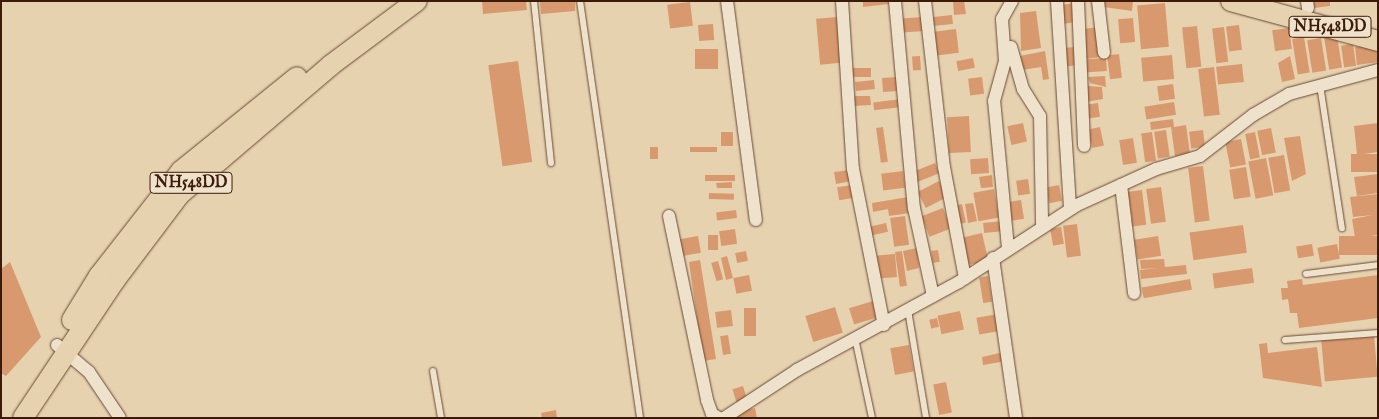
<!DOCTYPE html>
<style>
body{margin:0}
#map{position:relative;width:1379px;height:419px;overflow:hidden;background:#e7d2b0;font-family:"IM FELL English",serif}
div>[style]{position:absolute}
.building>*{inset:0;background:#d9996e;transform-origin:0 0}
.roads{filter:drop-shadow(0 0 1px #684933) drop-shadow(0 0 1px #684933)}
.service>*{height:6px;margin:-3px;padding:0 3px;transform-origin:3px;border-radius:3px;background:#efe2cc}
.minor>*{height:12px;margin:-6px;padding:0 6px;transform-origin:6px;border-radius:6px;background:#efe2cc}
.trunk>*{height:20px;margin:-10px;padding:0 10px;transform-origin:10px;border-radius:10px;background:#e7d2b0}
span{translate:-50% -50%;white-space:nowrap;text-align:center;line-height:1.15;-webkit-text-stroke:5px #efe2cc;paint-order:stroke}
.shield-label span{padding:1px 4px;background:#efe2cc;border:1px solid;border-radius:4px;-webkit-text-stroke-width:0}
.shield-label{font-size:16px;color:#3d1b09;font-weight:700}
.frame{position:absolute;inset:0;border:2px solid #3d1b09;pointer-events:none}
</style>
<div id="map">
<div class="building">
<div style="clip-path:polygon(482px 1px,526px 1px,527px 10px,483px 14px)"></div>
<div style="clip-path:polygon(540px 1px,575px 1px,575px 11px,541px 14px)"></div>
<div style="clip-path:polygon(863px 1px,888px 1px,889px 4px,863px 7px)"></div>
<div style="clip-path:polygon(953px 1px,964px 1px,966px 14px,954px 15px)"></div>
<div style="clip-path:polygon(1105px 1px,1133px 1px,1132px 11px,1104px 7px)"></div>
<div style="clip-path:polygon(1313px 1px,1330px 1px,1330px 6px,1314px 8px)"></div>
<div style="left:690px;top:2px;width:24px;height:23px;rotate:83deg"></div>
<div style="left:1074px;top:3px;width:19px;height:14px;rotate:81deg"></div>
<div style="left:1165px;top:3px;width:44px;height:28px;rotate:85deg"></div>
<div style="clip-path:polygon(1036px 11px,1041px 48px,1021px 51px,1020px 13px)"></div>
<div style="left:952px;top:15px;width:9px;height:23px;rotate:84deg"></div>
<div style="left:837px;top:17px;width:46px;height:21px;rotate:85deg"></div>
<div style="left:923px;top:17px;width:14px;height:21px;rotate:86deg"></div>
<div style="left:1133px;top:18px;width:24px;height:15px;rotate:85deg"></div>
<div style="left:713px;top:24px;width:16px;height:15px;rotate:86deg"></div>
<div style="left:1239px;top:25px;width:25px;height:13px;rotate:83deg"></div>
<div style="left:1197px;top:26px;width:41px;height:15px;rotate:84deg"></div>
<div style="left:1098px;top:27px;width:30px;height:16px;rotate:82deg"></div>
<div style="left:1224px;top:27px;width:35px;height:12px;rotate:83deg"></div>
<div style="left:1289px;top:28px;width:21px;height:17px;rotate:82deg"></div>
<div style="left:956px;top:29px;width:24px;height:24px;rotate:83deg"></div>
<div style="left:1337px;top:36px;width:32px;height:13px;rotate:81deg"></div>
<div style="left:1304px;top:37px;width:36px;height:12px;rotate:81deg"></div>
<div style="left:1321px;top:38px;width:33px;height:14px;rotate:81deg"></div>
<div style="left:1353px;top:44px;width:22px;height:12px;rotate:82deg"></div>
<div style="clip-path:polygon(1369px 45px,1378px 48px,1378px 62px,1357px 65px,1355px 47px)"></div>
<div style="clip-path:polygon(1075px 47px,1076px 65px,1065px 67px,1062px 48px)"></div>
<div style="left:695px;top:49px;width:23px;height:20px"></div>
<div style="clip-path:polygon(1045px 51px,1049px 79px,1043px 80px,1041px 67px,1022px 70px,1020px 56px)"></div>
<div style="left:1119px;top:54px;width:24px;height:12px;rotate:83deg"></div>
<div style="left:1172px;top:55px;width:24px;height:31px;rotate:85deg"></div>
<div style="left:920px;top:56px;width:14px;height:8px;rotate:86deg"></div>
<div style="clip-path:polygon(1290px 56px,1295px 79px,1282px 82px,1278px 63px)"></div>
<div style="left:973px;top:58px;width:10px;height:17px;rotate:79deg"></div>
<div style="left:1106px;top:58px;width:13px;height:22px;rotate:86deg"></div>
<div style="left:518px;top:61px;width:102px;height:30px;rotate:82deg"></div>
<div style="left:1242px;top:64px;width:18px;height:26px;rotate:84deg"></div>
<div style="left:1214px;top:67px;width:48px;height:16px;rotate:83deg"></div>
<div style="left:871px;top:68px;width:9px;height:21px;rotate:90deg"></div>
<div style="clip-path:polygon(1105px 76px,1106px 87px,1090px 83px,1088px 77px)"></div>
<div style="left:897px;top:77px;width:14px;height:15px;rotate:86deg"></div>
<div style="left:982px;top:77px;width:17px;height:14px;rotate:83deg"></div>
<div style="left:874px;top:80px;width:9px;height:19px;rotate:84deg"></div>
<div style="left:1173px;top:84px;width:15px;height:16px;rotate:82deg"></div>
<div style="clip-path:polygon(1088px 86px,1102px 87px,1103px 99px,1086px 102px,1084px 89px)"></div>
<div style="clip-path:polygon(852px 96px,870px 96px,871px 105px,853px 106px)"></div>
<div style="left:901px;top:99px;width:8px;height:28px;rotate:83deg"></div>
<div style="left:1174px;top:102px;width:13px;height:30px;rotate:81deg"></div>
<div style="left:1098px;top:103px;width:14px;height:13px;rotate:82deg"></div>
<div style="left:969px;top:116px;width:36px;height:22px;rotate:87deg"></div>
<div style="clip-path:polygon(1173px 119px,1174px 127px,1186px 125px,1190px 154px,1175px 156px,1171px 127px,1151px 130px,1150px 122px)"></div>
<div style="left:1023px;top:123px;width:19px;height:16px;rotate:78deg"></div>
<div style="clip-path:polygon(1378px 123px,1378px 152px,1357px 155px,1354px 126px)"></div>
<div style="left:883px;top:127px;width:35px;height:7px;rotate:82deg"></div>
<div style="left:1100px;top:127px;width:19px;height:12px;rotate:78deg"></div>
<div style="left:1271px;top:128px;width:25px;height:14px;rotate:79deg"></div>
<div style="left:1166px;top:130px;width:27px;height:12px;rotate:82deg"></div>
<div style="left:1203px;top:130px;width:17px;height:14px;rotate:83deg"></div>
<div style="left:721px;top:132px;width:12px;height:14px"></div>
<div style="left:1152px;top:132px;width:29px;height:11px;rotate:82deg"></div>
<div style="left:1255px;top:132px;width:26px;height:10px;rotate:79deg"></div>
<div style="clip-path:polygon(1300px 136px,1306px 174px,1292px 181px,1284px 138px)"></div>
<div style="left:1133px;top:138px;width:25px;height:14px;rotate:81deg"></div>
<div style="left:1241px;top:139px;width:26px;height:16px;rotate:79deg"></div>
<div style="left:650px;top:147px;width:8px;height:12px"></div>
<div style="left:690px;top:147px;width:27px;height:5px"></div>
<div style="left:1378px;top:154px;width:18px;height:27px;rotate:90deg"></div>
<div style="left:1284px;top:155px;width:36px;height:16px;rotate:80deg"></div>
<div style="left:988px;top:158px;width:15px;height:18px;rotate:86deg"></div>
<div style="left:1266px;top:158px;width:38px;height:18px;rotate:79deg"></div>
<div style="left:935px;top:163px;width:11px;height:24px;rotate:68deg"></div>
<div style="left:1203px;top:166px;width:55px;height:15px;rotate:83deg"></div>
<div style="left:1246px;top:167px;width:30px;height:17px;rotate:81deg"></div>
<div style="clip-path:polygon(850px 170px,851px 181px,836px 184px,834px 172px)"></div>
<div style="left:903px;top:171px;width:17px;height:22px;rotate:83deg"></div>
<div style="clip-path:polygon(1378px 174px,1378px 193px,1357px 196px,1354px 177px)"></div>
<div style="left:705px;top:175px;width:30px;height:6px"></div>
<div style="clip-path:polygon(992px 175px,993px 187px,981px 188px,979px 177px)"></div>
<div style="left:1028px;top:179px;width:15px;height:12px;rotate:82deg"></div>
<div style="left:939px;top:181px;width:18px;height:24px;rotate:63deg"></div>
<div style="clip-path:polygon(732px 182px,732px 188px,717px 188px,716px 183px)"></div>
<div style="left:852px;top:185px;width:13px;height:15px;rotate:81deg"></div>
<div style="left:1059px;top:185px;width:16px;height:13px;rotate:79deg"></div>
<div style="left:1161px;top:187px;width:35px;height:15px;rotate:82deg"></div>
<div style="left:994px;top:189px;width:29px;height:21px;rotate:80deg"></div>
<div style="left:1142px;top:190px;width:35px;height:18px;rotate:83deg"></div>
<div style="left:709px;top:193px;width:25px;height:6px;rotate:2deg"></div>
<div style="clip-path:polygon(1378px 194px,1378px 235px,1355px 238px,1352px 219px,1373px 215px,1353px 217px,1350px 197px)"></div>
<div style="clip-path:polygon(908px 197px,910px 213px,889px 216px,888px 209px,873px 212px,872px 203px)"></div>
<div style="left:1021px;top:200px;width:19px;height:14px;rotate:81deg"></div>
<div style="clip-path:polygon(973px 203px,977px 221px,968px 223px,965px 204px)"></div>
<div style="left:962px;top:204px;width:19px;height:9px;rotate:78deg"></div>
<div style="left:943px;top:208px;width:22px;height:23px;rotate:69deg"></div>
<div style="left:736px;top:210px;width:8px;height:20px;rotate:83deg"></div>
<div style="left:905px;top:216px;width:29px;height:15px;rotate:82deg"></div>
<div style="left:1003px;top:221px;width:10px;height:20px;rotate:84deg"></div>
<div style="left:886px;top:223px;width:9px;height:16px;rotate:77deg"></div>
<div style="left:1077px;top:224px;width:32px;height:14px;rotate:83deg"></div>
<div style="left:1243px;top:225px;width:28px;height:54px;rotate:82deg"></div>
<div style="left:1061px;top:227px;width:17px;height:11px;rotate:80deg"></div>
<div style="left:735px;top:229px;width:15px;height:16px;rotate:82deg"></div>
<div style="left:982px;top:233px;width:28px;height:21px;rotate:77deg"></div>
<div style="left:708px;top:235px;width:10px;height:15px"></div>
<div style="left:698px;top:236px;width:17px;height:19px;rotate:80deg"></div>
<div style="left:1158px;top:236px;width:20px;height:24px;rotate:81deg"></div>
<div style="left:1378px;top:236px;width:19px;height:39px;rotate:90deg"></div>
<div style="left:1312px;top:244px;width:12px;height:16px;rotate:81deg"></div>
<div style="left:1337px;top:244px;width:15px;height:20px;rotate:79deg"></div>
<div style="clip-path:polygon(917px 248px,919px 268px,907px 271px,903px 251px)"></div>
<div style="left:938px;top:250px;width:12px;height:7px;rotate:81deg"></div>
<div style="left:746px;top:251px;width:10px;height:11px;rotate:79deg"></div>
<div style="left:902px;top:251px;width:35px;height:7px;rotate:82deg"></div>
<div style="left:895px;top:254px;width:23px;height:18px;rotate:85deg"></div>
<div style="clip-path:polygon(727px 256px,733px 278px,726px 280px,721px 258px)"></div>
<div style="clip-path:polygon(1164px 259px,1165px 267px,1186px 265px,1187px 274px,1141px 279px,1140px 270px,1158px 268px,1141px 269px,1140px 260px)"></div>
<div style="clip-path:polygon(700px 260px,716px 359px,703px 361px,689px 262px)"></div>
<div style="left:718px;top:261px;width:19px;height:7px;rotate:74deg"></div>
<div style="clip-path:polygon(10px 262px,41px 337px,6px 376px,1px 373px,1px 269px)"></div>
<div style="left:1252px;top:268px;width:15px;height:40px;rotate:82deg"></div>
<div style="left:749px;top:275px;width:16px;height:16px;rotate:79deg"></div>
<div style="clip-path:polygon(1378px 275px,1378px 318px,1299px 328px,1297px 313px,1290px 313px,1288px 299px,1282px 300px,1281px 288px,1288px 288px,1287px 281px,1302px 279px,1303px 285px)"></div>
<div style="left:988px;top:276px;width:26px;height:9px;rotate:81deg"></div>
<div style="left:1190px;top:279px;width:11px;height:49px;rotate:80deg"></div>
<div style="left:873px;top:301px;width:17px;height:25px;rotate:73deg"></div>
<div style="left:835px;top:307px;width:27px;height:31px;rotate:73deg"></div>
<div style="left:744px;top:308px;width:12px;height:28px"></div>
<div style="left:731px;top:310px;width:16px;height:16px;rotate:83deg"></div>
<div style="left:960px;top:311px;width:19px;height:23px;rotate:78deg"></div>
<div style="left:998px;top:314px;width:17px;height:22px;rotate:80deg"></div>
<div style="left:937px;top:318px;width:9px;height:8px;rotate:77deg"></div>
<div style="left:728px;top:335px;width:19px;height:8px;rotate:81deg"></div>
<div style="left:1374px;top:335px;width:42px;height:53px;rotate:85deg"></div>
<div style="clip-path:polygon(1267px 343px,1268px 353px,1317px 347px,1322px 387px,1263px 378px,1259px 344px)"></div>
<div style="left:909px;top:345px;width:27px;height:19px;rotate:80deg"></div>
<div style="clip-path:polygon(1004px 352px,1006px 361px,983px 365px,982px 357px)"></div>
<div style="left:946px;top:382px;width:31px;height:13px;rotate:79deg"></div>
<div style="left:743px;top:386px;width:14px;height:11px;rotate:73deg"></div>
<div style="clip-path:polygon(755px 408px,757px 418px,736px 418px,735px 412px)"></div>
<div style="clip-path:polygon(556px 410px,557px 418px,542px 418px,541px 413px)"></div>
</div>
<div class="roads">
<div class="service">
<div style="left:534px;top:1px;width:163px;rotate:84deg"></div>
<div style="left:580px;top:1px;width:421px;rotate:81.8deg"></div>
<div style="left:1320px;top:85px;width:145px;rotate:81.3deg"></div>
<div style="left:1306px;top:274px;width:73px;rotate:-7.1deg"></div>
<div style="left:908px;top:310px;width:109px;rotate:80.5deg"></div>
<div style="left:855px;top:338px;width:82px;rotate:78deg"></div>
<div style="left:1285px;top:340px;width:93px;rotate:-4.3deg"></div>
<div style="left:433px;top:371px;width:48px;rotate:80.3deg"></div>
</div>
<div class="minor">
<div style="left:727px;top:1px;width:221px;rotate:82.5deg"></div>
<div style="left:842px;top:1px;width:168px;rotate:86.3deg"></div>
<div style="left:853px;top:169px;width:159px;rotate:78.8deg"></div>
<div style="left:895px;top:1px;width:208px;rotate:84.8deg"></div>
<div style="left:914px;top:208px;width:90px;rotate:77.8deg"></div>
<div style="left:925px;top:1px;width:167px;rotate:83.5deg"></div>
<div style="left:944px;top:167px;width:113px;rotate:79.3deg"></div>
<div style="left:1057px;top:1px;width:208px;rotate:86.4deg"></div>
<div style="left:1078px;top:1px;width:145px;rotate:87.6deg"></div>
<div style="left:1098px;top:1px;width:52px;rotate:83.4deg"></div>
<div style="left:1307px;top:1px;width:7px;rotate:82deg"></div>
<div style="left:1011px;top:47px;width:44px;rotate:74.1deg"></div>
<div style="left:1023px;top:89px;width:32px;rotate:58deg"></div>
<div style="left:1040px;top:116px;width:108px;rotate:88.9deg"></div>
<div style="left:1121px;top:185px;width:109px;rotate:83.1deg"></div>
<div style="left:669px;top:216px;width:188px;rotate:78.3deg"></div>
<div style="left:707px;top:400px;width:15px;rotate:70deg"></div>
<div style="left:712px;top:414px;width:8px;rotate:30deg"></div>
<div style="left:1008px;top:248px;width:148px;rotate:-95.4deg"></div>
<div style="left:994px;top:101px;width:41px;rotate:-74.6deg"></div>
<div style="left:1005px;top:61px;width:42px;rotate:-94.1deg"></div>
<div style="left:1002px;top:19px;width:21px;rotate:-61deg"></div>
<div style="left:993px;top:258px;width:162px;rotate:81.8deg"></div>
<div style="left:57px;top:345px;width:42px;rotate:40.2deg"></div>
<div style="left:89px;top:372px;width:55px;rotate:56deg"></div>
<div style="left:724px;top:418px;width:87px;rotate:-33.3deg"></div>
<div style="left:797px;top:370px;width:184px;rotate:-28.5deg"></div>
<div style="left:959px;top:282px;width:141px;rotate:-33.1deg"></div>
<div style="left:1077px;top:205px;width:87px;rotate:-24.5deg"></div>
<div style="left:1156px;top:169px;width:46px;rotate:-16.5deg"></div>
<div style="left:1200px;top:156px;width:67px;rotate:-37.7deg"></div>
<div style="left:1253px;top:115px;width:42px;rotate:-30.3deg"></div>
<div style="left:1289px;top:94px;width:92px;rotate:-15.1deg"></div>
</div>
<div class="trunk">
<div style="left:1231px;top:1px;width:152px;rotate:15.2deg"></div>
<div style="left:72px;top:320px;width:52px;rotate:-58.5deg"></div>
<div style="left:99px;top:276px;width:133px;rotate:-52deg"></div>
<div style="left:181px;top:171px;width:149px;rotate:-39deg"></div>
<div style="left:23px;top:418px;width:166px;rotate:-56.3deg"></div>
<div style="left:115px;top:280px;width:106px;rotate:-53deg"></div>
<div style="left:179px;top:195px;width:200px;rotate:-40.5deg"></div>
<div style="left:331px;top:65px;width:107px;rotate:-36.7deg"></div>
</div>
</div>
<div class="shield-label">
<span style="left:1330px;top:27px">NH548DD</span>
<span style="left:191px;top:183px">NH548DD</span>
</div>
<div class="frame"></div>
</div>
